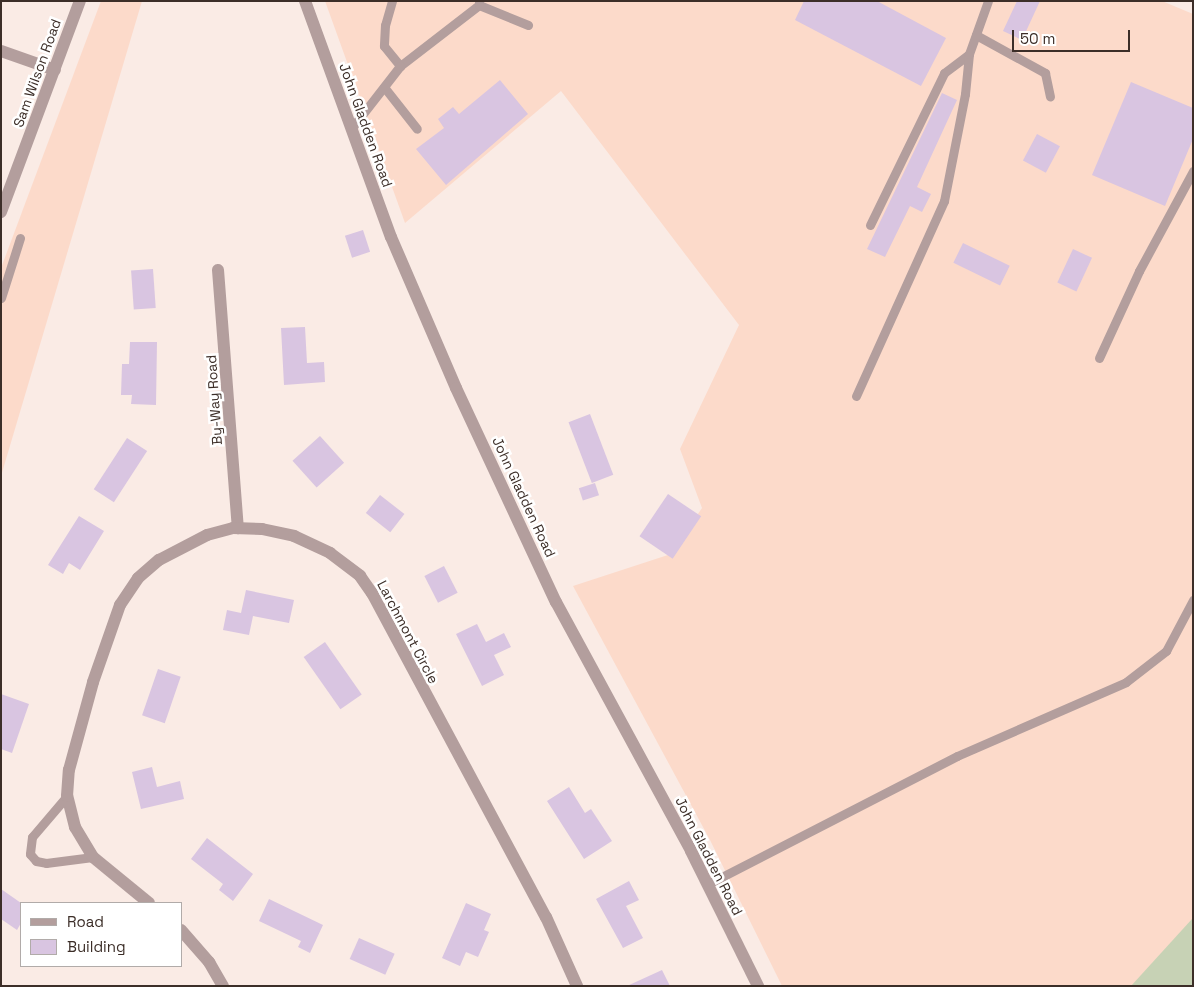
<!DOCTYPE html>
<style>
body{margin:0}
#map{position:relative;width:1194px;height:987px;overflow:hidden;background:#faebe5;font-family:"Space Grotesk",sans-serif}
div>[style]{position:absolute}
.built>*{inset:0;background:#fcdaca}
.green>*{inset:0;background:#c7d2b5}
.building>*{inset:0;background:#d9c5e1;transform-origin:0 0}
.service>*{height:9px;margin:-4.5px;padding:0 4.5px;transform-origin:4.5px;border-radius:4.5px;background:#b39e9d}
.minor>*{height:12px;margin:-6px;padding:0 6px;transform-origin:6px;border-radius:6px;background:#b39e9d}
.tertiary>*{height:12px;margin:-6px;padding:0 6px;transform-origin:6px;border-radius:6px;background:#b39e9d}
span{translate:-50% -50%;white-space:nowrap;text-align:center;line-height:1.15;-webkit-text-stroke:5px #fff;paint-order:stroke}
.street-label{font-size:14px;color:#3c2e28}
.frame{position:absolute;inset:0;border:2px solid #3c2e28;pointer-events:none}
.legend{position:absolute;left:20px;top:902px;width:162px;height:65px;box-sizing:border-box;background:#fff;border:1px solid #b1aba9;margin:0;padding:6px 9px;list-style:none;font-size:15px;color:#3c2e28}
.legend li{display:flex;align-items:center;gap:10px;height:25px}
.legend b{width:25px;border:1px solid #b1aba9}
.scale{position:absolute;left:1012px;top:30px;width:118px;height:22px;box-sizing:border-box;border:2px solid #3c2e28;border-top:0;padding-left:6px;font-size:15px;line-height:18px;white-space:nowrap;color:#3c2e28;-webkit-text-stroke:4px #fff;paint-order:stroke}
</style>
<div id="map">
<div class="built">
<div style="clip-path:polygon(101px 1px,142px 1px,1px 476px,1px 268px)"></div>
<div style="clip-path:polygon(325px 1px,1162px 1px,1193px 14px,1193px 922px,1134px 986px,782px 986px,710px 840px,573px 586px,671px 554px,702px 508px,680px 449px,739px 325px,561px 91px,405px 223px)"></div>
</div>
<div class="green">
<div style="clip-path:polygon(1192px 919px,1193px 986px,1131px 986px)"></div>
</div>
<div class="building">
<div style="clip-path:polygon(804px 1px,877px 1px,946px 38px,921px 86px,795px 20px)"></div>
<div style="clip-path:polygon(1017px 1px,1040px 1px,1022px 40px,1003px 31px)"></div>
<div style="clip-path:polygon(500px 80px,528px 114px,446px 185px,416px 149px,444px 128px,438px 119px,453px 107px,459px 114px)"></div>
<div style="clip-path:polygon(1131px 82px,1193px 108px,1193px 139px,1165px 206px,1092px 175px)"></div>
<div style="clip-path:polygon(942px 93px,957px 100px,917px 187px,931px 194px,922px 212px,910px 206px,885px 257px,867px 249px)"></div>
<div style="left:1037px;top:134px;width:26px;height:30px;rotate:28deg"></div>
<div style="left:363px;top:230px;width:23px;height:19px;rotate:72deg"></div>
<div style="left:963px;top:243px;width:52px;height:22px;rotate:26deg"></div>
<div style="left:1073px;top:249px;width:21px;height:37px;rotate:25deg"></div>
<div style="left:153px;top:269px;width:39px;height:22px;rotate:86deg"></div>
<div style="clip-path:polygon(305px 327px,307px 363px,324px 362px,325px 382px,284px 385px,281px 328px)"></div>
<div style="clip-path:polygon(130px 342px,157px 342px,156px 405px,131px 404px,132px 395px,121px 395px,122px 364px,129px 364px)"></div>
<div style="left:590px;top:414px;width:65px;height:23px;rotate:69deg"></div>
<div style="left:320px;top:436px;width:36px;height:37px;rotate:48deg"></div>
<div style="left:127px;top:438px;width:24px;height:61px;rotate:33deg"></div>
<div style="left:595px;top:483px;width:13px;height:17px;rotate:72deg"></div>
<div style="left:668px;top:494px;width:40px;height:51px;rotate:34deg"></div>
<div style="left:380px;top:495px;width:31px;height:23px;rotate:38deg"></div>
<div style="clip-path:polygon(79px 516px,104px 531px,80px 570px,69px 563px,63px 574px,48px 565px)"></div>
<div style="left:444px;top:566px;width:30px;height:22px;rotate:63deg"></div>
<div style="clip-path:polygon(246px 590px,294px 600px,289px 623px,253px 616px,249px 635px,223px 630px,227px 610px,241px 613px)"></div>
<div style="clip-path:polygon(477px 624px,486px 642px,504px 633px,511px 647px,494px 655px,504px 675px,482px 686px,456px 634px)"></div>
<div style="left:325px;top:642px;width:64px;height:26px;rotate:55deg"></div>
<div style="left:158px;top:669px;width:24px;height:49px;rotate:19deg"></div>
<div style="clip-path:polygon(1px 694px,29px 704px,12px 753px,1px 749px)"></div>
<div style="clip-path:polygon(152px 767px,157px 787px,180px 781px,184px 799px,141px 809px,132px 772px)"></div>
<div style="clip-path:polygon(569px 787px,585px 813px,591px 809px,612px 841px,584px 859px,547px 801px)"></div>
<div style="clip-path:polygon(207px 838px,253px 874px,233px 901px,219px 890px,223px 884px,191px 859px)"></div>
<div style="clip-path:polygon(629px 881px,639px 900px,626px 906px,643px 938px,623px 948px,596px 899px)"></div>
<div style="clip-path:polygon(1px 889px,21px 903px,21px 923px,17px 930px,1px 919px)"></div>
<div style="clip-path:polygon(269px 899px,323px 925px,310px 953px,298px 947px,301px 941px,259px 921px)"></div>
<div style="clip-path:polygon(466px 903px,491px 914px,484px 930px,489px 932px,478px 957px,466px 952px,460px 966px,442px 958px)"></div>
<div style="left:359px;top:938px;width:39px;height:23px;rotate:24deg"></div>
<div style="clip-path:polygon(662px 970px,670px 986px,627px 986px)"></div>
</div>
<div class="service">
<div style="left:392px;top:1px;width:25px;rotate:106deg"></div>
<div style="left:385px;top:25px;width:21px;rotate:93deg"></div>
<div style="left:384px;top:46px;width:26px;rotate:51deg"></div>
<div style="left:400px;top:66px;width:100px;rotate:-37.7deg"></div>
<div style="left:479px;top:5px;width:4px;rotate:-90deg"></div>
<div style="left:479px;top:5px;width:53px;rotate:22.2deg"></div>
<div style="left:976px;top:35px;width:79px;rotate:28.8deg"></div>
<div style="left:1045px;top:73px;width:24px;rotate:78deg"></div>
<div style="left:384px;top:87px;width:53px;rotate:51.8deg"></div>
<div style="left:351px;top:129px;width:80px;rotate:-52.1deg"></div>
<div style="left:870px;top:225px;width:169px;rotate:-64deg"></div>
<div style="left:944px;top:73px;width:31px;rotate:-37deg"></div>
<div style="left:1px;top:298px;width:63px;rotate:-72.4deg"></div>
<div style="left:1099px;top:358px;width:96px;rotate:-65.3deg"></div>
<div style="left:1139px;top:271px;width:114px;rotate:-61.6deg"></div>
<div style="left:856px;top:396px;width:214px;rotate:-65.7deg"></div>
<div style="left:944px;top:201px;width:109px;rotate:-78.9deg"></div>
<div style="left:965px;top:94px;width:40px;rotate:-84.3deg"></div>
<div style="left:969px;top:54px;width:56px;rotate:-70.3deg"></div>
<div style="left:67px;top:796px;width:54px;rotate:130.5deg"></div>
<div style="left:32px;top:837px;width:17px;rotate:97deg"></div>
<div style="left:30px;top:854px;width:9px;rotate:49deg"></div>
<div style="left:36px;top:861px;width:10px;rotate:11deg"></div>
<div style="left:46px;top:863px;width:47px;rotate:-7.3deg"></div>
<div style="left:708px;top:884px;width:280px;rotate:-27.2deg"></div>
<div style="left:957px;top:756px;width:184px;rotate:-23.6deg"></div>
<div style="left:1126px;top:682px;width:51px;rotate:-37.8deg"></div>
<div style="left:1166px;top:651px;width:58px;rotate:-62.1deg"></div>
</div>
<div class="minor">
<div style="left:305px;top:1px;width:251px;rotate:70deg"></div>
<div style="left:391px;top:237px;width:164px;rotate:66.7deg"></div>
<div style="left:456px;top:388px;width:236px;rotate:65deg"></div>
<div style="left:556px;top:602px;width:283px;rotate:61.5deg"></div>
<div style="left:691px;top:851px;width:151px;rotate:63.6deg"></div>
<div style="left:1px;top:51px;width:57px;rotate:19.4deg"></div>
<div style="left:218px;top:270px;width:259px;rotate:85.6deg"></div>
<div style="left:149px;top:903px;width:72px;rotate:-140.6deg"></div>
<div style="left:93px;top:857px;width:35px;rotate:-121deg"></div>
<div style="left:75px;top:827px;width:32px;rotate:-104deg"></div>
<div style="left:67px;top:796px;width:26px;rotate:-86deg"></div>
<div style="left:69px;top:770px;width:91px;rotate:-74.7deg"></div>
<div style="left:93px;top:682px;width:82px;rotate:-70.7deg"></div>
<div style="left:120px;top:605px;width:32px;rotate:-56deg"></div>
<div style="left:138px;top:578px;width:28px;rotate:-41deg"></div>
<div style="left:159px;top:560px;width:54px;rotate:-27.5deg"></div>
<div style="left:207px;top:535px;width:27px;rotate:-15deg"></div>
<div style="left:233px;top:528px;width:29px;rotate:2deg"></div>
<div style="left:262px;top:529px;width:33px;rotate:12deg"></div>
<div style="left:294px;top:536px;width:40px;rotate:25deg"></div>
<div style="left:330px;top:553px;width:38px;rotate:37deg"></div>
<div style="left:360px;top:576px;width:21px;rotate:55deg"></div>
<div style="left:372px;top:593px;width:368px;rotate:61.8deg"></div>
<div style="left:546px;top:917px;width:76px;rotate:65.8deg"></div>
<div style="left:181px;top:930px;width:43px;rotate:48.8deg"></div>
<div style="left:209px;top:962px;width:28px;rotate:60deg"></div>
</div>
<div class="tertiary">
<div style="left:1px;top:212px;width:225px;rotate:-69.5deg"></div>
</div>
<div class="street-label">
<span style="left:37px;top:73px;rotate:-70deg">Sam Wilson Road</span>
<span style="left:366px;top:125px;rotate:70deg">John Gladden Road</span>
<span style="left:214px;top:400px;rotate:-94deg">By-Way Road</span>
<span style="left:524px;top:497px;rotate:65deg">John Gladden Road</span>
<span style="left:408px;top:632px;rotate:62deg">Larchmont Circle</span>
<span style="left:709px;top:856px;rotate:63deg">John Gladden Road</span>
</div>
<div class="frame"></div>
<ul class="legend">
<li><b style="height:6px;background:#b39e9d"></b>Road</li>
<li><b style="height:14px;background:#d9c5e1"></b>Building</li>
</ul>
<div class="scale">50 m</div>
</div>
